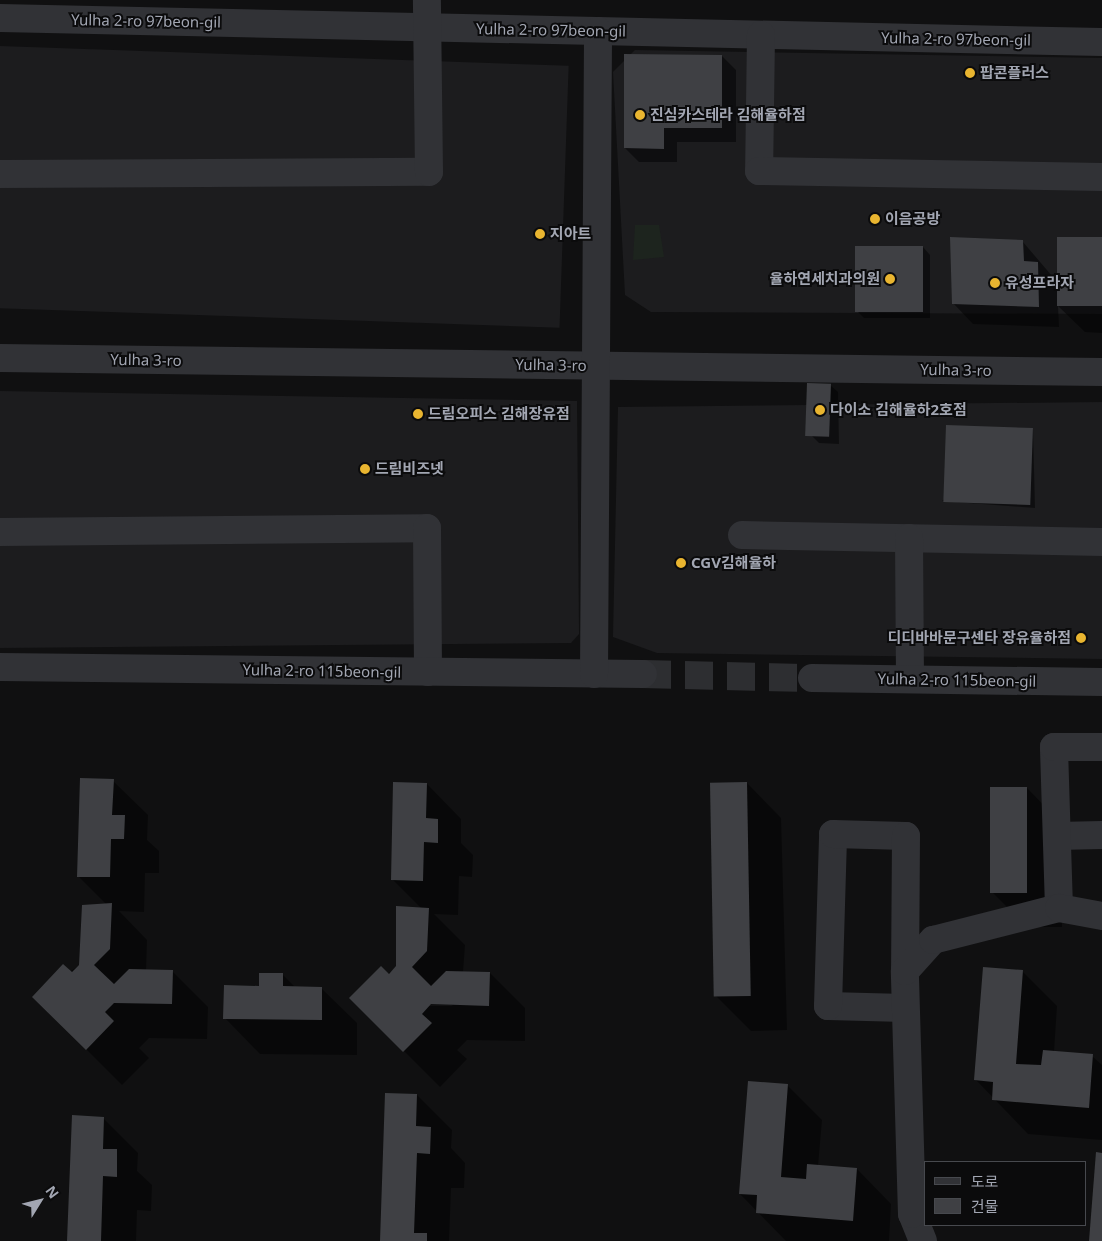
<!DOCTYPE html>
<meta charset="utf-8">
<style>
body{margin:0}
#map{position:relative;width:1102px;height:1241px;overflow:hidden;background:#101011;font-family:"Noto Sans","Noto Sans KR",sans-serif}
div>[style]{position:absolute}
.built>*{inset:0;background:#1c1c1e;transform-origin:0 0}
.green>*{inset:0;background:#1d241e}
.shadow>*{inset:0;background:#0007}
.building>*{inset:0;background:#3f4044;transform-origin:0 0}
.minor-tunnel>*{height:28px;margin-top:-14px;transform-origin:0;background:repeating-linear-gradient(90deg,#2d2e31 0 28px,transparent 0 42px)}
.minor>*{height:28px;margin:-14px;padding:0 14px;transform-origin:14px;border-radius:14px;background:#313236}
.dots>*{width:14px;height:14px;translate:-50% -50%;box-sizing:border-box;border:2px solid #0b0b0c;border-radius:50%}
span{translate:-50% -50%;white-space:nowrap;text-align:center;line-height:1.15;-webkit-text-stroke:4px #0b0b0c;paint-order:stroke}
.street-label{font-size:15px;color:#a2a6b2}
.poi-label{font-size:15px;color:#a2a6b2;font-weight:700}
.left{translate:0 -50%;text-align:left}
.right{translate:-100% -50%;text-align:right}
.legend{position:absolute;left:924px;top:1161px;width:162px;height:65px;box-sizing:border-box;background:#0b0b0c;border:1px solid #47494e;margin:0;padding:6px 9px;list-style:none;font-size:15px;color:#a2a6b2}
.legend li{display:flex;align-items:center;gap:10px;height:25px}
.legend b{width:25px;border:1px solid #47494e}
.north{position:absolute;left:15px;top:1176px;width:50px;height:50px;-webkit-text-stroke:4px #0b0b0c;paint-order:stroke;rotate:54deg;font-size:14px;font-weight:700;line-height:20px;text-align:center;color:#a2a6b2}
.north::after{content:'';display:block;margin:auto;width:18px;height:22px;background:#a2a6b2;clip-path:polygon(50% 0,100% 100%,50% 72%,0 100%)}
</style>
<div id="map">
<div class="built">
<div style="left:0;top:46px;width:569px;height:262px;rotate:2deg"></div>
<div style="clip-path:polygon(635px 50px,1102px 58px,1102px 314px,651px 312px,625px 295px,613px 72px)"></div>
<div style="clip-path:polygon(0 391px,577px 401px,579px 634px,571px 643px,0 648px)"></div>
<div style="clip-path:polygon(1102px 402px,1102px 659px,657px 653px,613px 637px,618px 407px)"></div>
</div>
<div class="green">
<div style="clip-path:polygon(635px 225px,659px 225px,664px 257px,633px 260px)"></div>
</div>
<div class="shadow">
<div style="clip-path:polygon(722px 56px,736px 70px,736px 142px,677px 142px,677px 162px,639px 162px,625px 148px)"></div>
<div style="clip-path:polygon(1102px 239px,1102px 333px,1085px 332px,1058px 306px,1059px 327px,973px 324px,953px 303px,1023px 242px,1058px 283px)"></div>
<div style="clip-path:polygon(923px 247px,930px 255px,930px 318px,864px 318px,857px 311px)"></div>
<div style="clip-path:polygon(830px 385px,838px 392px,839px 444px,819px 443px,812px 436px)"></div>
<div style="clip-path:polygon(1033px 429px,1035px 508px,942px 501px)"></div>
<div style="clip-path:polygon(113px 781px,148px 815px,147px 840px,159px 851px,159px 873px,145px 873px,144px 912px,119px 911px,147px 940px,146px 971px,172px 971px,208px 1007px,207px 1039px,149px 1038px,139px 1048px,149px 1058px,122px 1085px,33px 996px,80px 965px,107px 905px,78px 876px)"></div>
<div style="clip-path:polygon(747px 783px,781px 818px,787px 1030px,751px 1031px,716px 996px)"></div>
<div style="clip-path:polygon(evenodd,427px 784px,461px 819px,461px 843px,473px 855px,472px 877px,459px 876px,458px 915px,434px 914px,465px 945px,463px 972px,490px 973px,525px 1008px,525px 1041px,467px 1040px,457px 1050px,467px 1059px,440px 1087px,351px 998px,398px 967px,422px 909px,392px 879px,427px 784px,425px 1003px,450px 1004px,453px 1006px,425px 1006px,425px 1003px)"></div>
<div style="clip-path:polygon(1027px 788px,1061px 823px,1062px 927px,1027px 927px,992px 892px)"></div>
<div style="clip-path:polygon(1022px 971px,1057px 1006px,1054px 1052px,1092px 1056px,1102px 1065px,1102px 1140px,1028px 1134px,976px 1080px)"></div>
<div style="clip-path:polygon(282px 974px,296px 988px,321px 988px,357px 1023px,357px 1055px,260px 1054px,225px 1018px)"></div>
<div style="clip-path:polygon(787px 1085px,822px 1120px,818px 1166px,857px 1169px,891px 1204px,889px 1241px,786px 1241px,740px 1194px)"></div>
<div style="clip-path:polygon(417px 1095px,452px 1130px,451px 1148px,465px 1163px,464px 1188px,451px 1188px,449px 1241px,381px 1241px)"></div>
<div style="clip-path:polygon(103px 1118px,138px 1153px,137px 1171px,152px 1185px,151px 1211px,137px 1210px,136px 1241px,69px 1241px)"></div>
</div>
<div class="building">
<div style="clip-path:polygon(624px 54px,722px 55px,722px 128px,664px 128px,664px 149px,624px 148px)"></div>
<div style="clip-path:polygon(950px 237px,1023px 240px,1024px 261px,1038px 262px,1039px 307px,952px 304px)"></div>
<div style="left:1057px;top:237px;width:45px;height:69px"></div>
<div style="left:855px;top:246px;width:68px;height:66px"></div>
<div style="left:807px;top:383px;width:24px;height:53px;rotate:2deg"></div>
<div style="left:946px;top:425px;width:87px;height:77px;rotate:2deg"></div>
<div style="clip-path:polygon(80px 778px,114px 779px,112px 815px,125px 815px,124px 839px,111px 839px,110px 877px,77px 877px)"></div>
<div style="clip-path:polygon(393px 782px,427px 783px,426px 818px,438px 819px,438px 843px,424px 842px,423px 881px,391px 880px)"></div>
<div style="left:747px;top:782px;width:214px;height:37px;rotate:89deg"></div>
<div style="left:990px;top:787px;width:37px;height:106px"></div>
<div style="clip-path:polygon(112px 903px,110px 949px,94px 965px,114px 984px,129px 969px,173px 970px,172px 1004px,114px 1003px,105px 1012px,114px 1021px,86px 1050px,32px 997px,63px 964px,72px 972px,79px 965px,82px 905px)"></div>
<div style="clip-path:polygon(396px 906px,429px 908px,427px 951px,412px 967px,431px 986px,446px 971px,490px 972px,489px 1006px,431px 1004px,422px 1014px,432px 1023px,403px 1052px,349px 998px,381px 966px,389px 974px,396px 966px)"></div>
<div style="clip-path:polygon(983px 967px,1023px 970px,1016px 1064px,1041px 1065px,1043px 1050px,1093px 1054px,1089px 1108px,992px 1100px,993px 1082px,974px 1080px)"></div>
<div style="clip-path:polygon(259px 973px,283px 973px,283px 986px,322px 987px,322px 1020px,223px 1019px,224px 985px,259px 986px)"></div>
<div style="clip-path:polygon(748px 1081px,788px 1084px,781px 1177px,806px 1179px,807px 1164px,857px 1168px,853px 1221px,756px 1213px,757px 1195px,739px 1194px)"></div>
<div style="clip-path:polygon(385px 1093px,417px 1094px,416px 1126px,431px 1127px,430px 1154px,417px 1153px,414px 1233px,427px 1233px,427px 1241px,380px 1241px)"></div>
<div style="clip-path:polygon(72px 1115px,104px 1117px,103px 1149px,117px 1149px,117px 1177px,103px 1176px,101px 1241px,67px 1241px)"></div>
<div style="clip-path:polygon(1096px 1152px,1102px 1153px,1102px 1241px,1089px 1241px)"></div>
</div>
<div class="minor-tunnel">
<div style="left:643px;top:674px;width:169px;rotate:1.4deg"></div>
</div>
<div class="minor">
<div style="left:0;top:18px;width:1102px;rotate:1.25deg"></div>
<div style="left:761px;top:35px;width:136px;rotate:90.8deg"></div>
<div style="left:759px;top:171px;width:343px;rotate:1deg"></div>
<div style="left:0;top:174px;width:429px;rotate:-0.3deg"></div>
<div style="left:429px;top:172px;width:172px;rotate:-90.7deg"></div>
<div style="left:0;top:358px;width:1102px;rotate:0.73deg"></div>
<div style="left:0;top:532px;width:427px;rotate:-0.5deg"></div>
<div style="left:427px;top:528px;width:144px;rotate:89.6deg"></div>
<div style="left:742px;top:535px;width:360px;rotate:1.1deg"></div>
<div style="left:909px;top:538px;width:141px;rotate:89.6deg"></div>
<div style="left:0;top:667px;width:643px;rotate:0.62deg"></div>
<div style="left:594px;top:674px;width:643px;rotate:-89.64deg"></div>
<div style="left:812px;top:678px;width:290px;rotate:0.8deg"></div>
<div style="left:1057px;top:836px;width:45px;rotate:-1.3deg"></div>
<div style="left:1059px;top:908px;width:161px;rotate:-91.8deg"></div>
<div style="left:1054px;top:747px;width:48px"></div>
<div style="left:905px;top:1008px;width:77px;rotate:-178.5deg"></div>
<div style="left:828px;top:1006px;width:172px;rotate:-88.3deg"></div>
<div style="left:833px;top:834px;width:73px;rotate:1.6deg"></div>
<div style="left:906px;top:836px;width:135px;rotate:90.4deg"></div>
<div style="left:923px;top:1241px;width:29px;rotate:-112deg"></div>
<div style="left:912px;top:1214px;width:243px;rotate:-91.7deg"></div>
<div style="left:905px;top:971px;width:42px;rotate:-47.9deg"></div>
<div style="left:933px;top:940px;width:130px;rotate:-14.3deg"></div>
<div style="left:1059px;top:908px;width:44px;rotate:10.5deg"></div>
</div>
<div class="dots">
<div style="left:970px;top:73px;background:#e9b530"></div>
<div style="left:640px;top:115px;background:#e9b530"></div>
<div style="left:875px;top:219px;background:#e9b530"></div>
<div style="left:540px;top:234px;background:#e9b530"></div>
<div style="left:890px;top:279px;background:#e9b530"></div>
<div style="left:995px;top:283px;background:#e9b530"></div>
<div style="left:820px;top:410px;background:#e9b530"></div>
<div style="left:418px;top:414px;background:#e9b530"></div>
<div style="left:365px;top:469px;background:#e9b530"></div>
<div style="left:681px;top:563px;background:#e9b530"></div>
<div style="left:1081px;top:638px;background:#e9b530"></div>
</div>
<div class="street-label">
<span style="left:146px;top:21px;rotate:1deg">Yulha 2-ro 97beon-gil</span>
<span style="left:551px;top:30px;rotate:1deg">Yulha 2-ro 97beon-gil</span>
<span style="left:956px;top:39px;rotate:1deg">Yulha 2-ro 97beon-gil</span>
<span style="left:146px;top:360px;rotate:1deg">Yulha 3-ro</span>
<span style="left:551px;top:365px;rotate:1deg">Yulha 3-ro</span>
<span style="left:956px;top:370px;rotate:1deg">Yulha 3-ro</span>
<span style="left:322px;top:671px;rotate:1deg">Yulha 2-ro 115beon-gil</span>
<span style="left:957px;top:680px;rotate:1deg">Yulha 2-ro 115beon-gil</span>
</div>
<div class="poi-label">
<span class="left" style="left:980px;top:73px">팝콘플러스</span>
<span class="left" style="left:650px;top:115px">진심카스테라 김해율하점</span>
<span class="left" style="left:885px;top:219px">이음공방</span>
<span class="left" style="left:550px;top:234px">지아트</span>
<span class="right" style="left:880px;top:279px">율하연세치과의원</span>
<span class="left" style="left:1005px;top:283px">유성프라자</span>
<span class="left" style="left:830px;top:410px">다이소 김해율하2호점</span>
<span class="left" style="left:428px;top:414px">드림오피스 김해장유점</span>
<span class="left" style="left:375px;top:469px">드림비즈넷</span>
<span class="left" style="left:691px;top:563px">CGV김해율하</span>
<span class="right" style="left:1071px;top:638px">디디바바문구센타 장유율하점</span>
</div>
<ul class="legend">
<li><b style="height:6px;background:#313236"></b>도로</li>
<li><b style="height:14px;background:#3f4044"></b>건물</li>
</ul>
<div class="north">N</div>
</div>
